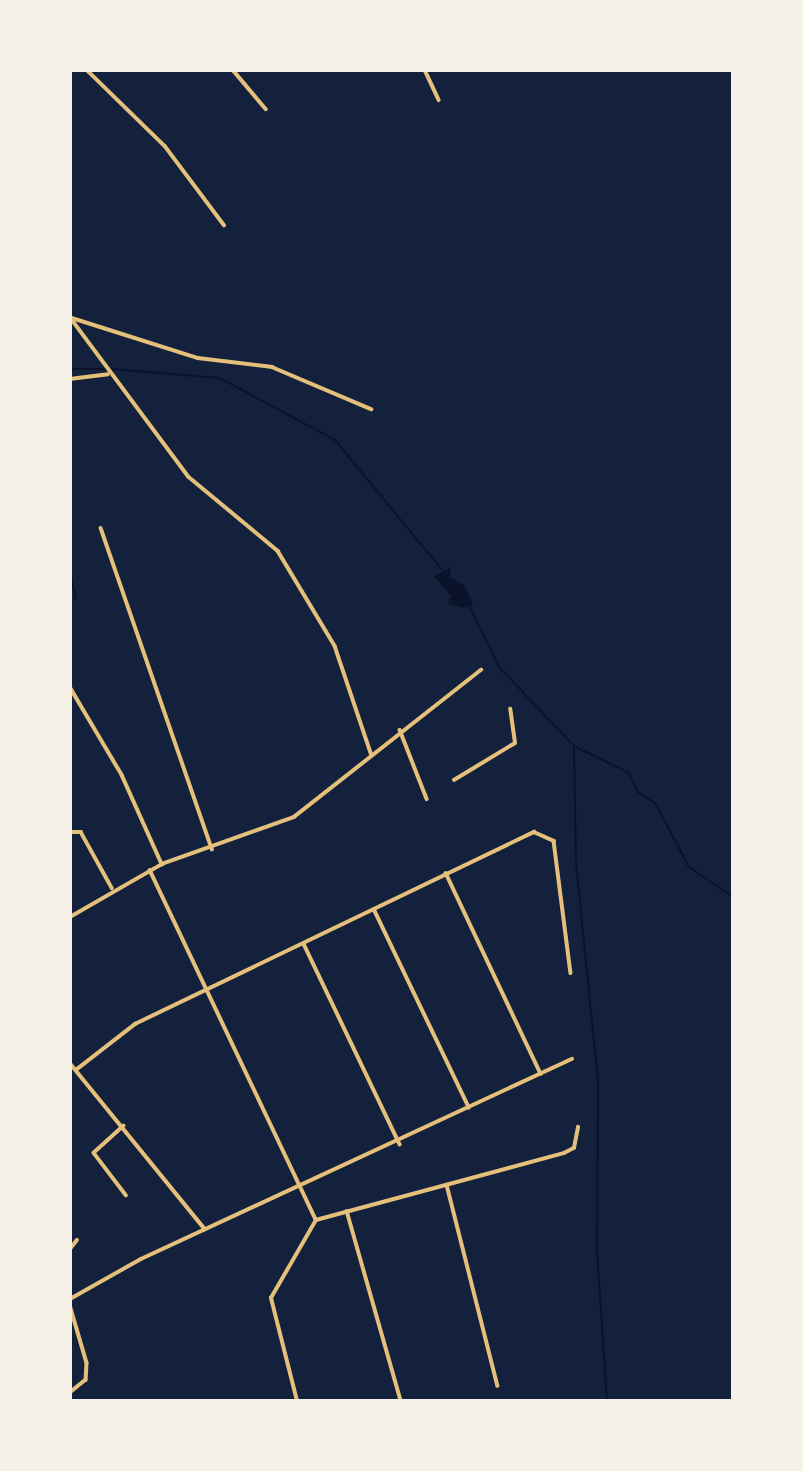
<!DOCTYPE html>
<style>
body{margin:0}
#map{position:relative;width:803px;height:1471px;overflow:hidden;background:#14213d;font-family:"Source Serif 4",serif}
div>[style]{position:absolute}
.water>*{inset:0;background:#0b132b}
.stream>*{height:2px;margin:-1px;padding:0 1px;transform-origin:1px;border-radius:1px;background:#0b132b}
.minor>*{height:3.5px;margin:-1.75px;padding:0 1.75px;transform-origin:1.75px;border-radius:1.75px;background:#e5c07b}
span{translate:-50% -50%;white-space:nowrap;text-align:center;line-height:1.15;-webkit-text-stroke:7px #f6f1e7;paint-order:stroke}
.frame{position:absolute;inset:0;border:72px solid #f6f1e7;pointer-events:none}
</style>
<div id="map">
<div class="water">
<div style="clip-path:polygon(451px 567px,450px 577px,464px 585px,473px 604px,464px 608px,448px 604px,451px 596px,434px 576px)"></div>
</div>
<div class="stream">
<div style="left:70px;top:369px;width:36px"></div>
<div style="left:111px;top:369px;width:109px;rotate:4.7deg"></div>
<div style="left:220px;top:378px;width:131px;rotate:28.3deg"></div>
<div style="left:335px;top:440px;width:168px;rotate:50.5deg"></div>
<div style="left:70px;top:572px;width:27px;rotate:77deg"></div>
<div style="left:469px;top:605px;width:69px;rotate:64.2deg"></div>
<div style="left:499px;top:667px;width:109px;rotate:46.5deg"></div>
<div style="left:574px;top:746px;width:61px;rotate:26.1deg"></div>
<div style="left:629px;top:773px;width:20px;rotate:66deg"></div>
<div style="left:637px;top:791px;width:23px;rotate:34deg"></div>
<div style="left:656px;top:804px;width:71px;rotate:62.4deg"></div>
<div style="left:689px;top:867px;width:53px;rotate:34.3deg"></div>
<div style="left:574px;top:747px;width:117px;rotate:89deg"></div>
<div style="left:576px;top:864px;width:216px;rotate:84.2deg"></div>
<div style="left:598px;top:1079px;width:172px;rotate:90.3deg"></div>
<div style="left:597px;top:1251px;width:150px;rotate:86.2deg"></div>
</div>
<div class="minor">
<div style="left:87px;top:70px;width:109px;rotate:44.3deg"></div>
<div style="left:165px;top:146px;width:99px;rotate:53.2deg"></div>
<div style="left:233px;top:70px;width:51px;rotate:49.8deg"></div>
<div style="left:425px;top:70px;width:33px;rotate:65deg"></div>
<div style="left:70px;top:317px;width:199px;rotate:53.4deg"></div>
<div style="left:189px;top:477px;width:116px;rotate:39.7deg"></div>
<div style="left:278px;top:551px;width:111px;rotate:59deg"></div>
<div style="left:335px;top:646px;width:113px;rotate:71.4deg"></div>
<div style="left:72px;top:318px;width:132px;rotate:17.6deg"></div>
<div style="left:198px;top:358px;width:75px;rotate:6.9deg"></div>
<div style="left:272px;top:367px;width:108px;rotate:23deg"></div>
<div style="left:70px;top:379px;width:38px;rotate:-7deg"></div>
<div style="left:101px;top:528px;width:340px;rotate:70.9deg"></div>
<div style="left:70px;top:687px;width:102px;rotate:59.4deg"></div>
<div style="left:122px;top:775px;width:98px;rotate:65.8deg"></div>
<div style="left:400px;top:730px;width:74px;rotate:68.6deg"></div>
<div style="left:454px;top:780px;width:71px;rotate:-31.2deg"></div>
<div style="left:515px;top:743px;width:34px;rotate:-98deg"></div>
<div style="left:70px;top:832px;width:11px"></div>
<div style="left:81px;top:832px;width:64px;rotate:61deg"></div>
<div style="left:150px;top:870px;width:387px;rotate:64.6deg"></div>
<div style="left:446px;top:873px;width:222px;rotate:64.7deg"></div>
<div style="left:374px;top:909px;width:220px;rotate:64.4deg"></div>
<div style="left:70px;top:917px;width:106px;rotate:-29.9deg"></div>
<div style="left:162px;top:864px;width:140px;rotate:-19.6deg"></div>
<div style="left:294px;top:817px;width:238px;rotate:-38.2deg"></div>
<div style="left:304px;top:944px;width:222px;rotate:64.4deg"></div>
<div style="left:70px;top:1063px;width:214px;rotate:50.9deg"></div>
<div style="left:76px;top:1070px;width:75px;rotate:-37.9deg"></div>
<div style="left:135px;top:1024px;width:443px;rotate:-25.7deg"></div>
<div style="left:534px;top:832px;width:22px;rotate:24deg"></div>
<div style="left:554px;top:841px;width:133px;rotate:82.7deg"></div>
<div style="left:124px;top:1126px;width:40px;rotate:138deg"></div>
<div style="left:94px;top:1153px;width:53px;rotate:52.7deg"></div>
<div style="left:447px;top:1185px;width:207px;rotate:75.8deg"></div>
<div style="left:347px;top:1211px;width:198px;rotate:74.1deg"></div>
<div style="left:316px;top:1220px;width:257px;rotate:-15.1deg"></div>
<div style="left:564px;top:1153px;width:11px;rotate:-27deg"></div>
<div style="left:574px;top:1148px;width:21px;rotate:-79deg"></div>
<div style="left:70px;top:1249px;width:11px;rotate:-52deg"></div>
<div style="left:70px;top:1299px;width:81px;rotate:-29.4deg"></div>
<div style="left:141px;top:1259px;width:475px;rotate:-24.9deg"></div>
<div style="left:70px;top:1305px;width:60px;rotate:73.7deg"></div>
<div style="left:87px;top:1363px;width:17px;rotate:93deg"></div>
<div style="left:86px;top:1380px;width:21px;rotate:141deg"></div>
<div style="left:297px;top:1401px;width:106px;rotate:-104.2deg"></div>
<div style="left:271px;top:1298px;width:90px;rotate:-60deg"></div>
</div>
<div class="frame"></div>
</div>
